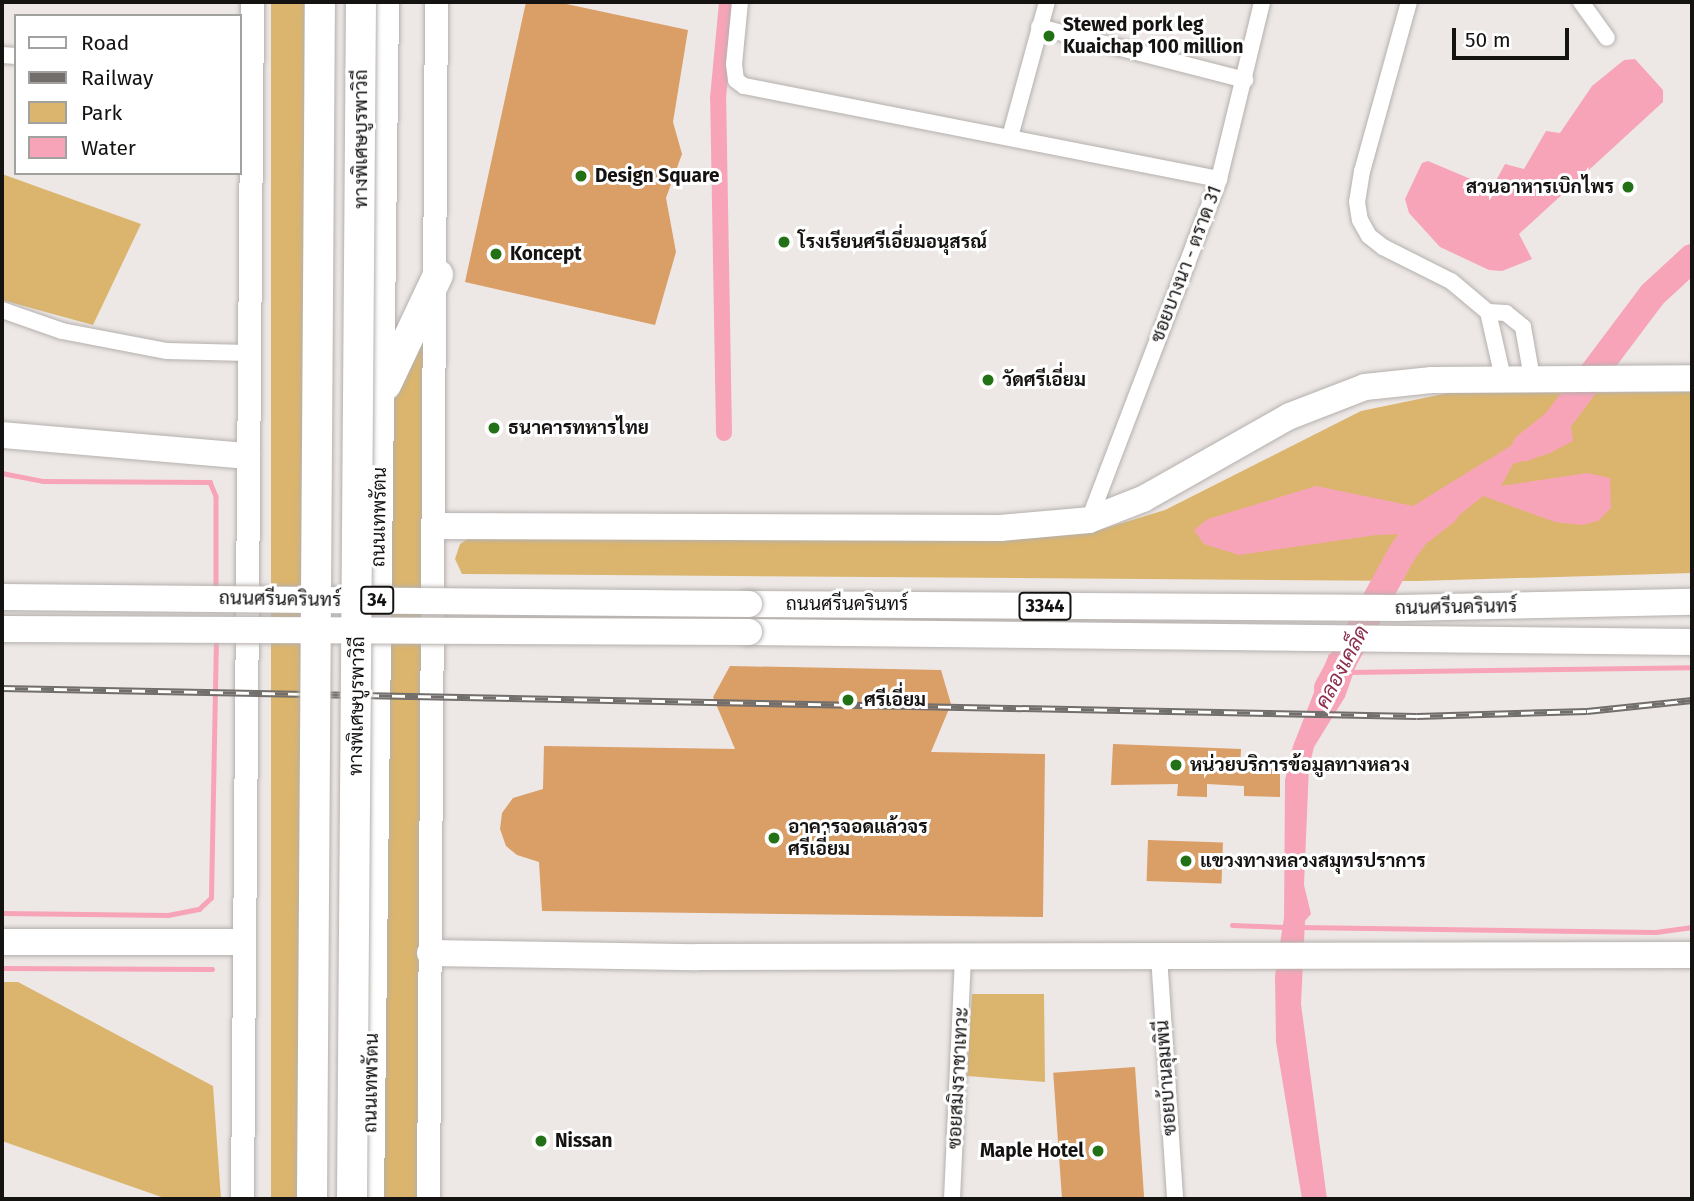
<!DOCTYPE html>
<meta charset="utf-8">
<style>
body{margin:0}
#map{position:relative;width:1694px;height:1201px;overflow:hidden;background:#ede8e6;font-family:"Fira Sans",Sarabun,sans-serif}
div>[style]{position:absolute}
.green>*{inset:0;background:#dbb56d;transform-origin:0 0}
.water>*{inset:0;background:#f8a4b8}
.stream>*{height:4.5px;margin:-2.25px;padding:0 2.25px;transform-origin:2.25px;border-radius:2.25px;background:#f8a4b8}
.canal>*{height:16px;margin:-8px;padding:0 8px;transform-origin:8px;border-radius:8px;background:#f8a4b8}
.river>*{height:28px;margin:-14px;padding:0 14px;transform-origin:14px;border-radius:14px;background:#f8a4b8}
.building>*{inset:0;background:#da9e67;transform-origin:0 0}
.roads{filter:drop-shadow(0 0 2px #b5b0ad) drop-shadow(0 0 2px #b5b0ad)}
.street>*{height:16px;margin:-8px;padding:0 8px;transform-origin:8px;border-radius:8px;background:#fff}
.secondary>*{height:23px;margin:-11.5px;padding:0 11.5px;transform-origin:11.5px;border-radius:11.5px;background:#fff}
.primary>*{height:26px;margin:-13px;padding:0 13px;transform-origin:13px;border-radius:13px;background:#fff}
.highway>*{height:30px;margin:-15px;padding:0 15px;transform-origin:15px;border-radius:15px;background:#fff}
.rail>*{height:7px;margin-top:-3.5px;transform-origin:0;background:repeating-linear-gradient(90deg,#fff 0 13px,#716e6c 0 26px);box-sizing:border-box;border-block:2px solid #716e6c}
.bridges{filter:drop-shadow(0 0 2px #b5b0ad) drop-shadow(0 0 2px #b5b0ad)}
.primary-bridge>*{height:26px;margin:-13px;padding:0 13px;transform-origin:13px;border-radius:13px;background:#fff}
.highway-bridge>*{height:30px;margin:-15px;padding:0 15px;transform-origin:15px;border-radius:15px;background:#fff}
.dots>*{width:19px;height:19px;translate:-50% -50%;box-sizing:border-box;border:4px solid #fff;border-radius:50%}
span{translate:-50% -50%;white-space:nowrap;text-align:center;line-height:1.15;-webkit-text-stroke:6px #fff;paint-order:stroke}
.shield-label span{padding:2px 5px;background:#fff;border:2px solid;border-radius:5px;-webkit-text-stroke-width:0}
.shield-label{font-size:18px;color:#151312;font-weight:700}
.poi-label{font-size:19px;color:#151312;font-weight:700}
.left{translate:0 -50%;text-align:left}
.right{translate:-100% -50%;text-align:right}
.street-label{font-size:19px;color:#151312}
.water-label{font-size:21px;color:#8c2d4c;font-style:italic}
.frame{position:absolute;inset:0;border:4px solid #151312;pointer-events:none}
.legend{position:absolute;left:14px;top:14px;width:228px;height:161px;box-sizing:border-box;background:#fff;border:2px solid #a1a1a0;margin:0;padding:9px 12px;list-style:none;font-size:21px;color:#151312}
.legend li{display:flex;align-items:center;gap:14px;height:35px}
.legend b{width:35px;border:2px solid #a1a1a0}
.scale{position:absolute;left:1452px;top:28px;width:117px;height:32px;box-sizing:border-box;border:4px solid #151312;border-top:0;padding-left:9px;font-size:21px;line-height:24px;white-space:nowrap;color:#151312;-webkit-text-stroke:5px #fff;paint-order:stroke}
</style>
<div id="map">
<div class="green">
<div style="left:271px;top:2px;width:33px;height:1197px"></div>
<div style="clip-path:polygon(2px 174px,141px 224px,93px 325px,2px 300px)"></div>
<div style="clip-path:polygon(417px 339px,424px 340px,417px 1199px,377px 1199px,389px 412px)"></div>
<div style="clip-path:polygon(1692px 392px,1692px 573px,1417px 581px,462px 574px,455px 559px,460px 544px,475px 534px,955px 541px,1096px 531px,1165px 510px,1361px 411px,1448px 393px)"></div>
<div style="clip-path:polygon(2px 982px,18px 982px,213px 1086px,221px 1199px,167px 1199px,2px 1141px)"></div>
<div style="clip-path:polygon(972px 994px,1044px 994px,1045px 1082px,967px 1076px)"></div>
</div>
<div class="water">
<div style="clip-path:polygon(1635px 59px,1663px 90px,1663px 102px,1519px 234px,1532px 259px,1502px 271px,1489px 270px,1440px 247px,1409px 213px,1405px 199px,1422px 163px,1428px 161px,1492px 188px,1505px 164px,1524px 169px,1546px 131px,1560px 133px,1592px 86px,1624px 60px)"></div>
<div style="clip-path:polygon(1570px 420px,1573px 441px,1548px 454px,1513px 464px,1501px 486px,1587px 473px,1610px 478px,1611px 508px,1598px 521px,1582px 525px,1555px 522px,1483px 496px,1437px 533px,1376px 535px,1239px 555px,1204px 544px,1194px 530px,1208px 519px,1316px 486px,1413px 506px,1543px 426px)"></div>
<div style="clip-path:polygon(1329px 654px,1359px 657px,1345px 697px,1314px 747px,1309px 767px,1304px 885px,1311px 914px,1305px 921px,1301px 1004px,1327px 1199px,1302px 1199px,1276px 1042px,1275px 976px,1284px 918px,1285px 780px,1293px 746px)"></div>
</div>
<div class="stream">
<div style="left:2px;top:473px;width:42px;rotate:11deg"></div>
<div style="left:43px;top:481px;width:167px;rotate:0.3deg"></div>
<div style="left:210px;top:482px;width:15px;rotate:67deg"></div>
<div style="left:216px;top:496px;width:94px;rotate:90deg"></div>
<div style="left:1348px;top:672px;width:344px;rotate:-0.8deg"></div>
<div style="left:2px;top:913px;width:166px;rotate:0.7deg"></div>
<div style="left:168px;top:915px;width:32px;rotate:-11deg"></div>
<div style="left:199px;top:909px;width:16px;rotate:-43deg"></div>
<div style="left:211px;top:898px;width:261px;rotate:-88.9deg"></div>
<div style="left:1232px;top:925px;width:55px;rotate:2.1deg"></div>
<div style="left:1299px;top:927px;width:357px;rotate:0.8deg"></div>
<div style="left:1656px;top:932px;width:36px;rotate:-8deg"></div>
<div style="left:2px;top:968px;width:210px;rotate:0.3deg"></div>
</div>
<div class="canal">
<div style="left:724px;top:433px;width:335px;rotate:-91deg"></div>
<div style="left:718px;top:98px;width:96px;rotate:-84.6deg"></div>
</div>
<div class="river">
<div style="left:1526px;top:447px;width:38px;rotate:-39deg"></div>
<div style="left:1556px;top:423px;width:161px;rotate:-53.1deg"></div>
<div style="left:1653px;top:294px;width:53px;rotate:-42.7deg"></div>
<div style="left:1328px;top:688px;width:154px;rotate:-61.3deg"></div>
<div style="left:1402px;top:553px;width:24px;rotate:-54deg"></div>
<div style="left:1416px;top:534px;width:37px;rotate:-38deg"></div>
</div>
<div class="building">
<div style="clip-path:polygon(526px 2px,557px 2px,688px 30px,673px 122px,682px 154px,666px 198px,676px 252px,655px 325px,465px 282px)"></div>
<div style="clip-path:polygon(730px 666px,941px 670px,951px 704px,931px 752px,1045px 754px,1043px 917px,542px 911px,539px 862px,517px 855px,506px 846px,500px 829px,502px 813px,513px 798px,543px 789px,544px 746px,735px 749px,713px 697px)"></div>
<div style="clip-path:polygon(1113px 744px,1241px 749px,1240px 768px,1280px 769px,1280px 797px,1244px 796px,1244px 786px,1207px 784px,1207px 797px,1177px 796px,1178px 784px,1111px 785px)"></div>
<div style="left:1148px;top:840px;width:75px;height:41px;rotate:2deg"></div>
<div style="left:1135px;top:1067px;width:132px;height:82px;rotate:86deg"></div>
</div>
<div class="roads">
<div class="street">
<div style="left:740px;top:2px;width:62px;rotate:95.5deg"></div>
<div style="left:734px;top:64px;width:16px;rotate:83deg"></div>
<div style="left:736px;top:80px;width:10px;rotate:37deg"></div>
<div style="left:744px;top:86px;width:484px;rotate:11.1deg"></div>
<div style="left:1409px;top:2px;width:175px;rotate:105.5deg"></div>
<div style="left:1362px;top:171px;width:31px;rotate:99deg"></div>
<div style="left:1357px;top:202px;width:18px;rotate:81deg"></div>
<div style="left:1360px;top:220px;width:18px;rotate:61deg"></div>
<div style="left:1369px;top:236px;width:18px;rotate:38deg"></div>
<div style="left:1383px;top:247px;width:76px;rotate:26.6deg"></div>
<div style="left:1451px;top:281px;width:48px;rotate:40deg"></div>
<div style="left:1488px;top:312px;width:68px;rotate:77.2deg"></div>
<div style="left:1581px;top:2px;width:44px;rotate:54.2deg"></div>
<div style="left:1039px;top:27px;width:213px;rotate:14.4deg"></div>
<div style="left:2px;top:55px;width:14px;rotate:4deg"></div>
<div style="left:1010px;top:137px;width:140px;rotate:-74.7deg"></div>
<div style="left:2px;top:310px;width:64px;rotate:19.3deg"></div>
<div style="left:62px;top:331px;width:107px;rotate:10.8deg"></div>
<div style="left:167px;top:351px;width:81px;rotate:1.4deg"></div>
<div style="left:1488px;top:312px;width:18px;rotate:3deg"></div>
<div style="left:1506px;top:313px;width:22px;rotate:39deg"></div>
<div style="left:1523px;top:327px;width:52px;rotate:80deg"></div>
<div style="left:1089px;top:520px;width:365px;rotate:-69.1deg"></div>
<div style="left:1219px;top:179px;width:182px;rotate:-76.3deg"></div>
<div style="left:1159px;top:956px;width:244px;rotate:86.2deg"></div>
<div style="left:952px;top:1199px;width:242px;rotate:-87.4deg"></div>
</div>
<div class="secondary">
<div style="left:242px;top:1199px;width:1197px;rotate:-89.52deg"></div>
<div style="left:428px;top:1199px;width:1197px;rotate:-89.62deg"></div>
</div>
<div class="primary">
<div style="left:2px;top:435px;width:246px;rotate:4.9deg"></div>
<div style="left:435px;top:526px;width:565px;rotate:0.2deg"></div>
<div style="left:1000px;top:528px;width:89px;rotate:-5.1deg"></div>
<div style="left:1089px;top:520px;width:58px;rotate:-21.3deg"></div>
<div style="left:1143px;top:499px;width:169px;rotate:-29.5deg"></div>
<div style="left:1290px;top:416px;width:80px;rotate:-21.1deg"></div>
<div style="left:1365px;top:387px;width:67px;rotate:-6deg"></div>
<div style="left:1432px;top:380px;width:260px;rotate:-0.4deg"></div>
<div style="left:749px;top:604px;width:650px;rotate:0.35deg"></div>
<div style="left:1399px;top:608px;width:293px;rotate:-1.2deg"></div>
<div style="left:749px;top:632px;width:943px;rotate:0.61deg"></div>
<div style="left:2px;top:942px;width:240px"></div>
<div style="left:430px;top:953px;width:267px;rotate:0.9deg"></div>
<div style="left:697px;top:957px;width:995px;rotate:-0.12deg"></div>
</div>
<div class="highway">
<div style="left:386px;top:385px;width:122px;rotate:-64.7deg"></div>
<div style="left:369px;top:1199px;width:1197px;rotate:-89.28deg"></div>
</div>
</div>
<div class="rail">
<div style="left:2px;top:688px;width:1415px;rotate:1.13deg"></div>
<div style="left:1417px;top:716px;width:170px;rotate:-1.7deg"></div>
<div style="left:1587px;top:711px;width:106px;rotate:-6deg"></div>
</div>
<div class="bridges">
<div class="primary-bridge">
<div style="left:2px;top:597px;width:747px;rotate:0.54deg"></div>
<div style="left:2px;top:629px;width:747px;rotate:0.23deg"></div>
</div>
<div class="highway-bridge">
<div style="left:312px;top:1199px;width:1197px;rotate:-89.62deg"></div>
<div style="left:352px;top:1199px;width:1197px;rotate:-89.57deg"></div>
</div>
</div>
<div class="dots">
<div style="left:1049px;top:36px;background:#237116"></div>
<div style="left:581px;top:176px;background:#237116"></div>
<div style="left:1628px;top:187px;background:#237116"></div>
<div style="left:784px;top:242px;background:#237116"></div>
<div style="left:496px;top:254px;background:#237116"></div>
<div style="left:988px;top:380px;background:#237116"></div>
<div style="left:494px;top:428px;background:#237116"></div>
<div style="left:848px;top:700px;background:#237116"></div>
<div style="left:1176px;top:765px;background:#237116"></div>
<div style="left:774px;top:838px;background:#237116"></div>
<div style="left:1186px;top:861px;background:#237116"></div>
<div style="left:541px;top:1141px;background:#237116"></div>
<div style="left:1098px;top:1151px;background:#237116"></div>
</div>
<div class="shield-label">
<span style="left:377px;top:600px">34</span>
<span style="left:1045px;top:606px">3344</span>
</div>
<div class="poi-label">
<span class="left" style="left:1063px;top:36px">Stewed pork leg<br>Kuaichap 100 million</span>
<span class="left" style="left:595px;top:176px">Design Square</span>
<span class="right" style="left:1614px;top:187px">สวนอาหารเบิกไพร</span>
<span class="left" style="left:798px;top:242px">โรงเรียนศรีเอี่ยมอนุสรณ์</span>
<span class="left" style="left:510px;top:254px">Koncept</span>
<span class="left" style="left:1002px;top:380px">วัดศรีเอี่ยม</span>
<span class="left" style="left:508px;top:428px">ธนาคารทหารไทย</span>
<span class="left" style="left:864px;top:700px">ศรีเอี่ยม</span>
<span class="left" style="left:1190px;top:765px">หน่วยบริการข้อมูลทางหลวง</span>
<span class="left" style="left:788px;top:838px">อาคารจอดแล้วจร<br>ศรีเอี่ยม</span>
<span class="left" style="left:1200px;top:861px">แขวงทางหลวงสมุทรปราการ</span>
<span class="left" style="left:555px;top:1141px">Nissan</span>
<span class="right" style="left:1084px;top:1151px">Maple Hotel</span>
</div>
<div class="street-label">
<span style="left:361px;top:139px;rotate:-90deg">ทางพิเศษบูรพาวิถี</span>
<span style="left:1186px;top:264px;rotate:-69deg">ซอยบางนา - ตราด 31</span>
<span style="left:379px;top:517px;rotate:-89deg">ถนนเทพรัตน</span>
<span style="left:280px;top:599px;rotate:1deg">ถนนศรีนครินทร์</span>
<span style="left:847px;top:604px">ถนนศรีนครินทร์</span>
<span style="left:1456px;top:607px;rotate:-1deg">ถนนศรีนครินทร์</span>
<span style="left:357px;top:706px;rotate:-89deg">ทางพิเศษบูรพาวิถี</span>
<span style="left:958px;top:1078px;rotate:-87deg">ซอยสมิงราชาเทวะ</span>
<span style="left:1166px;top:1078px;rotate:-94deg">ซอยบ้านลุมพินี</span>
<span style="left:371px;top:1083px;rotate:-89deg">ถนนเทพรัตน</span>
</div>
<div class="water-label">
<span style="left:1342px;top:667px;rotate:-62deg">คลองเคล็ด</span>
</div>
<div class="frame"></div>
<ul class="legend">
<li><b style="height:9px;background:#fff"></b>Road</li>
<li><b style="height:9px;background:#716e6c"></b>Railway</li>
<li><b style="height:19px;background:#dbb56d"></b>Park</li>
<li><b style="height:19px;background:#f8a4b8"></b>Water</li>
</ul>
<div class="scale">50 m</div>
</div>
